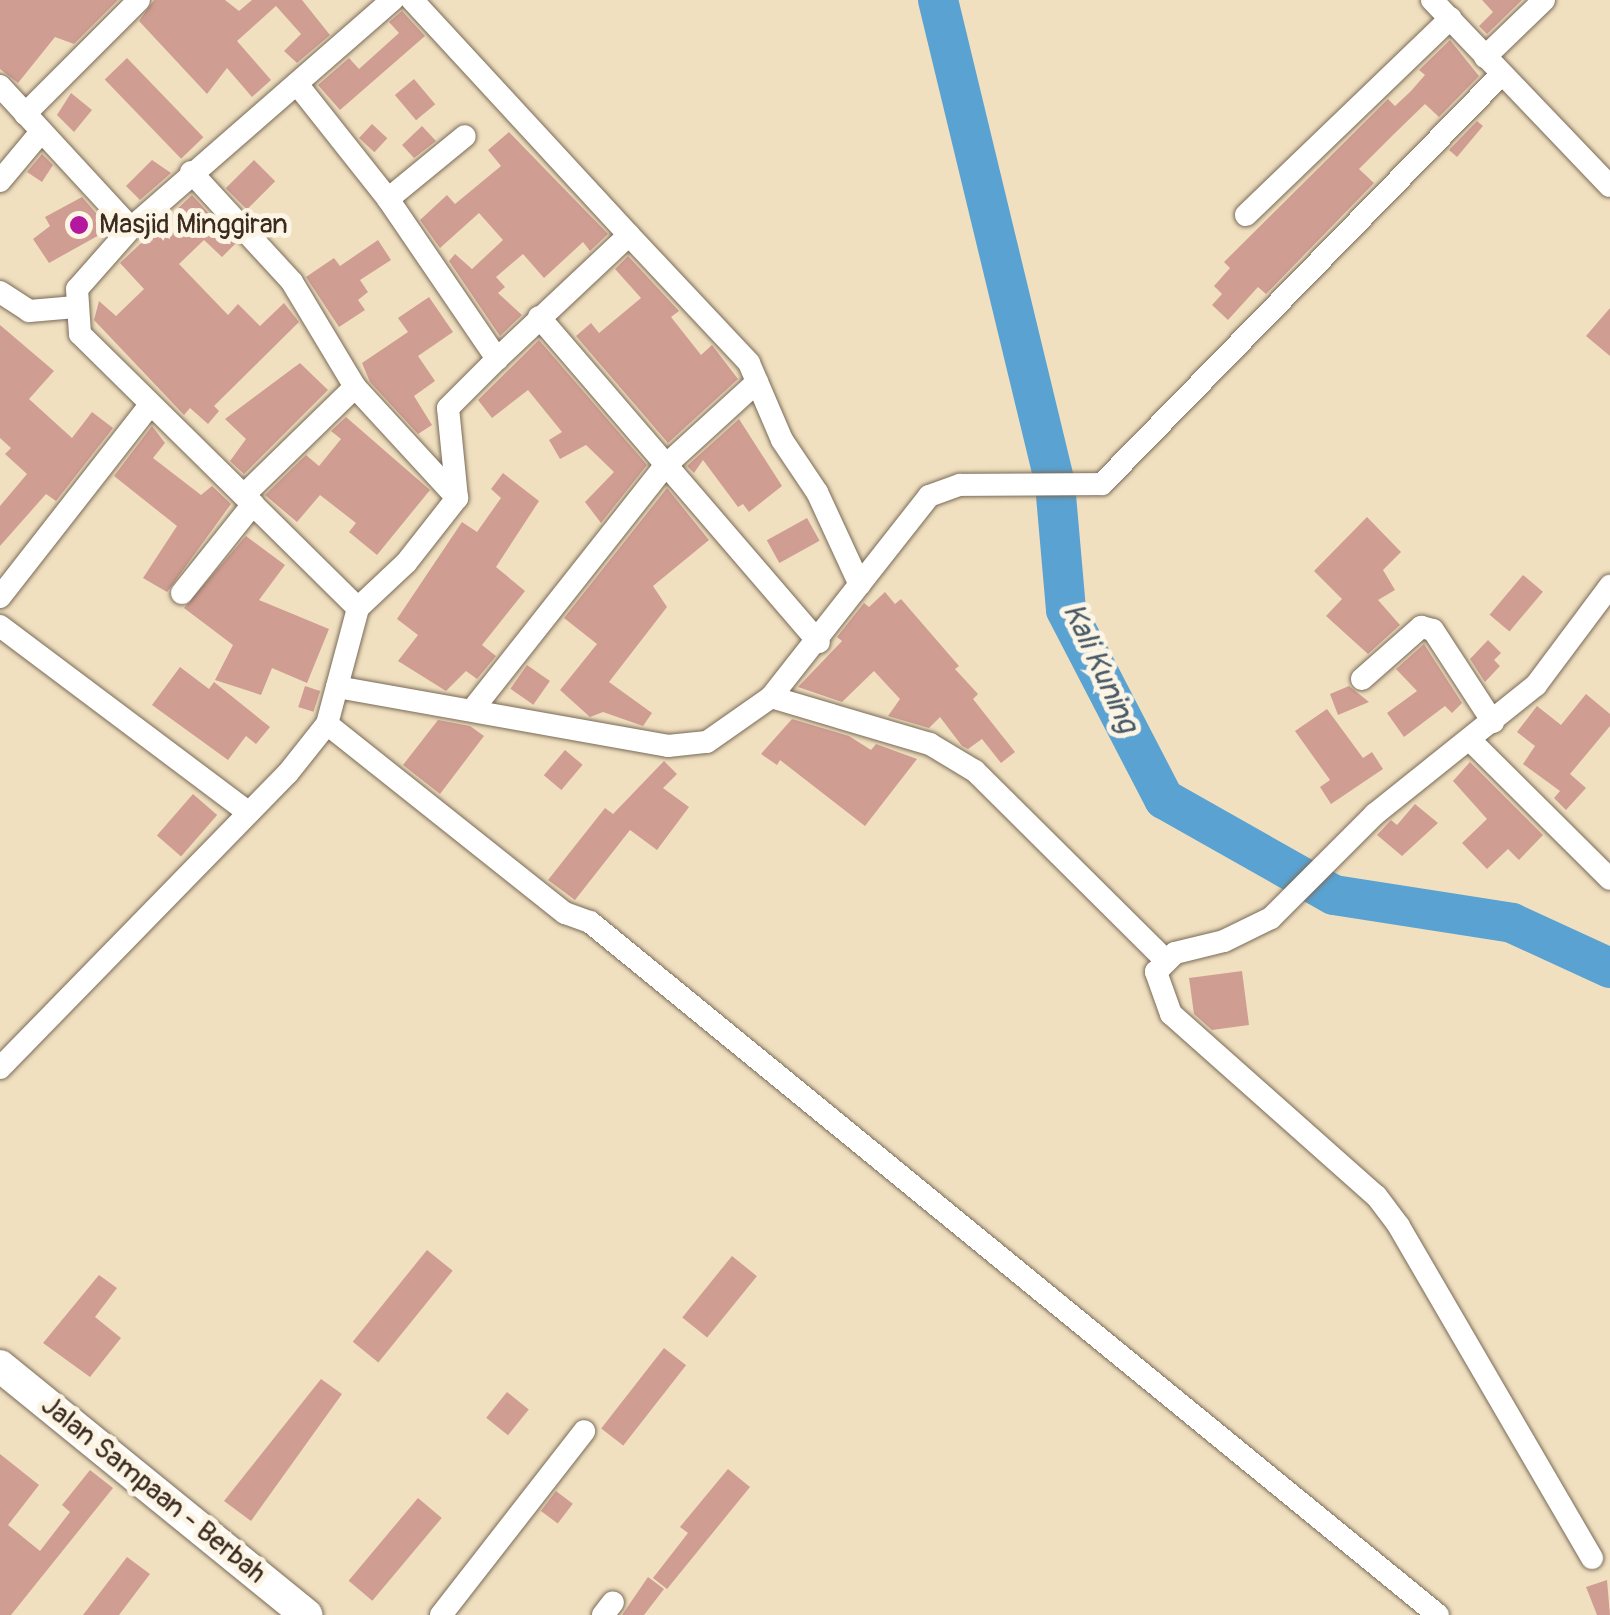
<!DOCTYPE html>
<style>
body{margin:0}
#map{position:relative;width:1610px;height:1615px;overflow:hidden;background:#f0e0c0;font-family:Pangolin,sans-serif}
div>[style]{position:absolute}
.river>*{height:40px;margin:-20px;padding:0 20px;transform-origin:20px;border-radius:20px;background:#5aa2d1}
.building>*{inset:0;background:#d09d93;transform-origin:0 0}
.roads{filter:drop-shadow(0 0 2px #7a6a57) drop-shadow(0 0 2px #7a6a57)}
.street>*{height:22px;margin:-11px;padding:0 11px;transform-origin:11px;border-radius:11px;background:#fff}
.secondary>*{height:32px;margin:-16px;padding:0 16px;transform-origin:16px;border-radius:16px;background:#fff}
.dots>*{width:28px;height:28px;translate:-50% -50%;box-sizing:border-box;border:5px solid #fcf5e5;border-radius:50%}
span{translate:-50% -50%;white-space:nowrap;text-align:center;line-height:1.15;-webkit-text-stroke:10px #fcf5e5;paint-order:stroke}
.poi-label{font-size:28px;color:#3b2a1e}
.left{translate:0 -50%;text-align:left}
.street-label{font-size:28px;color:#3b2a1e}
.water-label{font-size:30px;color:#475a66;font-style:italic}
</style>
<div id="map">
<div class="river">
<div style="left:938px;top:0;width:498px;rotate:76.4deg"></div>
<div style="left:1055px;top:484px;width:126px;rotate:85deg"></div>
<div style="left:1066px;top:610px;width:213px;rotate:62.6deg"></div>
<div style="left:1164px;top:799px;width:195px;rotate:29.5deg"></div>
<div style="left:1334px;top:895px;width:180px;rotate:8.9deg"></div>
<div style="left:1512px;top:923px;width:108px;rotate:24.7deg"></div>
</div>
<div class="building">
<div style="clip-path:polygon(0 0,118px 0,74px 44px,55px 37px,18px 83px,0 69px)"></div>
<div style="clip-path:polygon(154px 0,225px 0,239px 11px,252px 0,302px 0,330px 35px,297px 63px,284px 51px,301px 34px,276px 6px,237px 41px,271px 80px,252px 97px,227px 68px,207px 94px,139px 21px)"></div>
<div style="clip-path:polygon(1482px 0,1522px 0,1487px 34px,1479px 26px,1493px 12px)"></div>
<div style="clip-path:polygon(402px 11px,425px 36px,340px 110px,318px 85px,349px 58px,359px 69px,399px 33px,389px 22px)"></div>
<div style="clip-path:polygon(1450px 40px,1479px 76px,1439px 117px,1425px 104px,1394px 134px,1359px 169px,1374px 183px,1266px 294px,1258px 287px,1228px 320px,1212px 305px,1222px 294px,1214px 286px,1230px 268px,1224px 262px,1388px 99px,1395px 106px,1411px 91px,1425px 75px,1419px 70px)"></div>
<div style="left:127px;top:58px;width:110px;height:31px;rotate:46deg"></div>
<div style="left:414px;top:79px;width:33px;height:25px;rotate:50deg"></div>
<div style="clip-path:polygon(71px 93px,92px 110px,74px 132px,57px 115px)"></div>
<div style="clip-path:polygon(1477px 121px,1483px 126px,1457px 157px,1449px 150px)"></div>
<div style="left:372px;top:124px;width:21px;height:19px;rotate:43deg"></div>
<div style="clip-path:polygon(422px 126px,436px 141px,414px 158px,402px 145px)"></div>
<div style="clip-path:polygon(509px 132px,608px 234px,590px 251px,583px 242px,544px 278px,523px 254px,496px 277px,505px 287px,498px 293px,522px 315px,500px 336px,449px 261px,455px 254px,472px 269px,503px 240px,479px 213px,440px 248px,420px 220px,447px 195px,455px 204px,501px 166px,488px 150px)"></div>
<div style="clip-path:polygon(42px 154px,53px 165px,42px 182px,27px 172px)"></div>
<div style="clip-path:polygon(152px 160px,171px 173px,140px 200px,126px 186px)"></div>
<div style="left:254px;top:160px;width:30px;height:40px;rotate:45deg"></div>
<div style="clip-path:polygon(192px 195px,236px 243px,222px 257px,204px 240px,179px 264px,228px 315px,238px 304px,260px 326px,284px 303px,299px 322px,214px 406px,219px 411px,208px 424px,190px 408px,184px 415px,94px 320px,99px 301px,116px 316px,144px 289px,120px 263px)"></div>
<div style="clip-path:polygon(82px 197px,110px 229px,49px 263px,33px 239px,50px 226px,45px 217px)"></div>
<div style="clip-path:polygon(378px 240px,391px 260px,360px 280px,368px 292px,358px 300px,365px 310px,339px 327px,306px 277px,334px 258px,340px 266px)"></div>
<div style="clip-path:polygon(628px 256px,679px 311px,671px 317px,701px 355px,712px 345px,738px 379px,668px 443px,576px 336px,591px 323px,599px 333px,641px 298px,615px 269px)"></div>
<div style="clip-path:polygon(429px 297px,453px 332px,418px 356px,435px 381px,414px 396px,432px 425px,418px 434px,370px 382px,362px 363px,408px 332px,398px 318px)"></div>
<div style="clip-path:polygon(1610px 308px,1610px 356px,1586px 336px)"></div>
<div style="clip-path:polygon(0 325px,54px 371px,29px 399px,72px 438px,92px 412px,113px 428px,56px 501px,46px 494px,0 546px,0 506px,27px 474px,5px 454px,11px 448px,0 438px)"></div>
<div style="clip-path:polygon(539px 340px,647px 465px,601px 523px,585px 502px,614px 472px,586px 445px,560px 459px,549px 440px,562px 432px,528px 390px,492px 418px,478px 400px)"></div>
<div style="clip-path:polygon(300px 363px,328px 390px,244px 474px,230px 461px,246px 439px,225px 419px)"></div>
<div style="clip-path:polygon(346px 417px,430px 490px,377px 555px,349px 532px,356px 523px,320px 495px,297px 522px,265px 495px,306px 455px,319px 466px,341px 439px,331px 431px)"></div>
<div style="clip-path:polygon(739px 419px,782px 486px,749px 512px,743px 504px,738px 507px,703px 460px,694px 473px,687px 466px)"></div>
<div style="clip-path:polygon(152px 426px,165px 443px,153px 458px,201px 495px,212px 486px,231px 504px,167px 592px,143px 578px,177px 526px,114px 476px)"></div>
<div style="clip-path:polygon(503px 473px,539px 501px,496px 567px,525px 591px,482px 645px,496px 656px,477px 679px,466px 671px,446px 691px,398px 661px,418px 635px,397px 619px,462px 522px,477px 532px,501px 498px,491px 489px)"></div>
<div style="clip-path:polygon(667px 488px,709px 540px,653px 586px,667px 607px,609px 682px,652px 713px,643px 726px,603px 712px,590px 717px,560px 690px,597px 644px,564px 618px)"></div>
<div style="clip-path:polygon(1367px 517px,1401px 552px,1383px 570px,1395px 590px,1378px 600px,1400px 625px,1368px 654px,1326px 616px,1342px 599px,1314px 571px)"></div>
<div style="left:807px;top:518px;width:26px;height:46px;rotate:61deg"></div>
<div style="clip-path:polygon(246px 536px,285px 565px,259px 600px,329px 629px,307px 683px,272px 668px,261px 695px,215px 680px,233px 645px,184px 608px)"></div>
<div style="left:1523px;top:575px;width:26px;height:52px;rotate:40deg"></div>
<div style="clip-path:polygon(885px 592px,895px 604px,901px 599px,959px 666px,955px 669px,978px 694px,973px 699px,1015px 752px,1001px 763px,982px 739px,968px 749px,962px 746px,940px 717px,929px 728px,888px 716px,900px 699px,874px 671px,842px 702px,798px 687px,842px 641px,837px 637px,864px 603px,869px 607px)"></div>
<div style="clip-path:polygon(1488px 640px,1501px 653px,1494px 660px,1500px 666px,1485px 682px,1470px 659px)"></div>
<div style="clip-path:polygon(1424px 644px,1462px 703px,1452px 713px,1445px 706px,1404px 737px,1387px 713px,1417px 691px,1396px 669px)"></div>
<div style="left:527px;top:665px;width:28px;height:29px;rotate:35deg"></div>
<div style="clip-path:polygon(180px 667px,209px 689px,214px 682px,270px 727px,256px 744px,246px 736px,228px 760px,152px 705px)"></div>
<div style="left:305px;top:686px;width:16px;height:22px;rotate:18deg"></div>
<div style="clip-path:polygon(1349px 686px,1369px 702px,1338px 715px,1330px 694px)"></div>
<div style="clip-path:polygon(1586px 694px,1610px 714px,1610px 726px,1570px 774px,1586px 788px,1566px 810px,1554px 798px,1560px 791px,1523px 764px,1535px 746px,1517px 732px,1537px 706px,1561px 725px)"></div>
<div style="clip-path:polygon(1327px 709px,1363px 758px,1372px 752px,1383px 769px,1331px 804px,1320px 787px,1330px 780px,1295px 731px)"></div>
<div style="clip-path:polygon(792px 719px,849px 736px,871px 750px,876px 744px,917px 759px,865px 826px,780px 760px,777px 765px,761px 754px)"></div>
<div style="clip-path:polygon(438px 720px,470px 726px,484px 736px,440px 794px,403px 765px)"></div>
<div style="left:565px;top:750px;width:23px;height:33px;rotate:40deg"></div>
<div style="clip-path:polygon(664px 761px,677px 774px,663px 788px,689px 807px,657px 850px,630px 830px,575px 900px,548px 880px,605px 808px,613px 814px)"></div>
<div style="clip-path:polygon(1470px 762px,1543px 835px,1519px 860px,1508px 849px,1487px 869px,1462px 843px,1487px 819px,1453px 781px)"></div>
<div style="left:193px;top:794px;width:32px;height:55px;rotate:41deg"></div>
<div style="clip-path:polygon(1415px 804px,1438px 823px,1402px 856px,1377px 835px,1391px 820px,1397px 825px)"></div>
<div style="clip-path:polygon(1242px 971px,1249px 1025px,1212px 1030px,1194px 1014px,1189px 978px)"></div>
<div style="left:427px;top:1250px;width:33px;height:118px;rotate:39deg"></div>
<div style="left:732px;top:1256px;width:32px;height:79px;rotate:39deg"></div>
<div style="clip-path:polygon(99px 1275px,117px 1288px,95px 1317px,121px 1338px,90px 1377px,43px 1343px)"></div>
<div style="left:664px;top:1348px;width:28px;height:102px;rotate:38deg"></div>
<div style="clip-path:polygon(321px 1379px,342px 1394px,251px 1521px,224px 1501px)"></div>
<div style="left:507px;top:1392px;width:28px;height:33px;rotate:39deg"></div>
<div style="clip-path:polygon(0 1454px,39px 1485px,8px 1525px,40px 1551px,70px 1512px,62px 1505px,90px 1470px,113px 1488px,11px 1615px,0 1615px)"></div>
<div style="clip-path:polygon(728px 1469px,750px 1487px,667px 1589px,653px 1578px,688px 1533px,680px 1527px)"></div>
<div style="left:556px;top:1491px;width:21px;height:25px;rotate:37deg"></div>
<div style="left:418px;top:1498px;width:31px;height:108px;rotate:40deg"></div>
<div style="clip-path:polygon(127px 1557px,150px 1574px,119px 1615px,83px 1615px)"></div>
<div style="clip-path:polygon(648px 1577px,664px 1589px,644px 1615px,622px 1615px)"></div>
<div style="clip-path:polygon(1607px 1580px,1610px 1615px,1597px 1615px,1586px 1587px)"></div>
</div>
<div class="roads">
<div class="street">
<div style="left:1432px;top:0;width:257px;rotate:46.3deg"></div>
<div style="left:1485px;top:57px;width:82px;rotate:-44deg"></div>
<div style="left:297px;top:84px;width:147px;rotate:51.6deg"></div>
<div style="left:388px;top:199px;width:194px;rotate:55.7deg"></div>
<div style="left:497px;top:359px;width:181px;rotate:-43.2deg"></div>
<div style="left:629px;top:235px;width:320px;rotate:-132.7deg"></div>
<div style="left:0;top:86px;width:193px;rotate:47.3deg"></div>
<div style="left:131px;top:228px;width:81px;rotate:131.5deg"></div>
<div style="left:77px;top:289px;width:45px;rotate:86.2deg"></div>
<div style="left:80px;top:334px;width:390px;rotate:44.6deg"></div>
<div style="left:358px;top:608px;width:66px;rotate:-43.2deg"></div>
<div style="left:406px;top:563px;width:83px;rotate:-51.9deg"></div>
<div style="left:457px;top:498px;width:90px;rotate:-95.7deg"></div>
<div style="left:448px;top:408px;width:69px;rotate:-45deg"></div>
<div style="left:25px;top:114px;width:161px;rotate:-45deg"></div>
<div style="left:191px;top:172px;width:149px;rotate:47.4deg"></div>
<div style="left:292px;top:282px;width:122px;rotate:59deg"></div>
<div style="left:355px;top:387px;width:155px;rotate:135.8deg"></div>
<div style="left:0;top:181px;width:64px;rotate:-50.1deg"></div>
<div style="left:388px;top:199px;width:99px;rotate:-39.3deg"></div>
<div style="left:1246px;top:215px;width:284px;rotate:-43.9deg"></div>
<div style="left:131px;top:228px;width:347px;rotate:-41.1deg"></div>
<div style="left:629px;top:235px;width:175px;rotate:46.8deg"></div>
<div style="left:749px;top:363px;width:84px;rotate:66.8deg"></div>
<div style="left:782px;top:440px;width:63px;rotate:56.1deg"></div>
<div style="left:817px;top:492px;width:102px;rotate:65.2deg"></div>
<div style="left:0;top:292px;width:35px;rotate:33deg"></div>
<div style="left:29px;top:311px;width:47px;rotate:-4.9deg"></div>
<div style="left:539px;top:317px;width:429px;rotate:49.3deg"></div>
<div style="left:355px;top:387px;width:151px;rotate:47.4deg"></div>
<div style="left:182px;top:593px;width:114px;rotate:-51.4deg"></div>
<div style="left:0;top:597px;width:242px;rotate:-52deg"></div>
<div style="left:0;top:626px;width:310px;rotate:36.9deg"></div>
<div style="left:1362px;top:679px;width:79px;rotate:-41.4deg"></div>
<div style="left:1421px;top:627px;width:12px;rotate:14deg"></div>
<div style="left:1433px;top:630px;width:110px;rotate:56.9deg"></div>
<div style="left:337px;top:687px;width:336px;rotate:10.1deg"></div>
<div style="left:668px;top:746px;width:39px;rotate:-6deg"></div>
<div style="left:707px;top:742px;width:78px;rotate:-35.1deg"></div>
<div style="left:771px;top:697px;width:166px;rotate:16.5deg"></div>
<div style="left:930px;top:744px;width:52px;rotate:31deg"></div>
<div style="left:975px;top:771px;width:267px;rotate:44.8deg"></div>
<div style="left:771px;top:697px;width:256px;rotate:-51.8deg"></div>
<div style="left:929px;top:496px;width:33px;rotate:-20deg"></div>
<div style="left:960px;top:485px;width:142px;rotate:-0.4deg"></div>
<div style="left:1102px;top:484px;width:570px;rotate:-45.71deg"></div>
<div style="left:473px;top:709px;width:308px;rotate:-51.7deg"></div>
<div style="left:664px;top:467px;width:126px;rotate:-42.4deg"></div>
<div style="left:327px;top:724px;width:304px;rotate:38.5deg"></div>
<div style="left:565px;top:913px;width:27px;rotate:20deg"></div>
<div style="left:590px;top:922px;width:1095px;rotate:39.26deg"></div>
<div style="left:1472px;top:742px;width:194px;rotate:44.8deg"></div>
<div style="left:0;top:1068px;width:412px;rotate:-45.7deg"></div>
<div style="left:288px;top:773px;width:63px;rotate:-51.5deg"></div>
<div style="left:327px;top:724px;width:120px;rotate:-75deg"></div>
<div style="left:1592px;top:1558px;width:384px;rotate:-120.2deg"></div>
<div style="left:1399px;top:1226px;width:38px;rotate:-127deg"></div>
<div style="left:1376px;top:1196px;width:274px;rotate:-138.4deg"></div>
<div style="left:1171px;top:1014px;width:45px;rotate:-109.7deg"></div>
<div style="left:1156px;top:972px;width:27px;rotate:-45deg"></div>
<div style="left:1175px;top:953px;width:50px;rotate:-13.8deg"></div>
<div style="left:1224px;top:941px;width:52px;rotate:-26.1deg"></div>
<div style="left:1271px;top:918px;width:147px;rotate:-45deg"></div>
<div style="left:1375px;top:814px;width:206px;rotate:-38.7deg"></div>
<div style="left:1536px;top:685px;width:124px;rotate:-53.2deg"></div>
<div style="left:441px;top:1615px;width:233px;rotate:-52.1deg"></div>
<div style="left:603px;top:1615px;width:16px;rotate:-52deg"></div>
</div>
<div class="secondary">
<div style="left:0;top:1366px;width:395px;rotate:39.1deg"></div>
</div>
</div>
<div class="dots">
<div style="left:79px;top:225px;background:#b5179e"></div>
</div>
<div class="poi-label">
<span class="left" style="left:99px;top:225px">Masjid Minggiran</span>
</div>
<div class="street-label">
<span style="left:153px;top:1490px;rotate:39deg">Jalan Sampaan - Berbah</span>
</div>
<div class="water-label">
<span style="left:1100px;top:668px;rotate:65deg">Kali Kuning</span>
</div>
</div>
